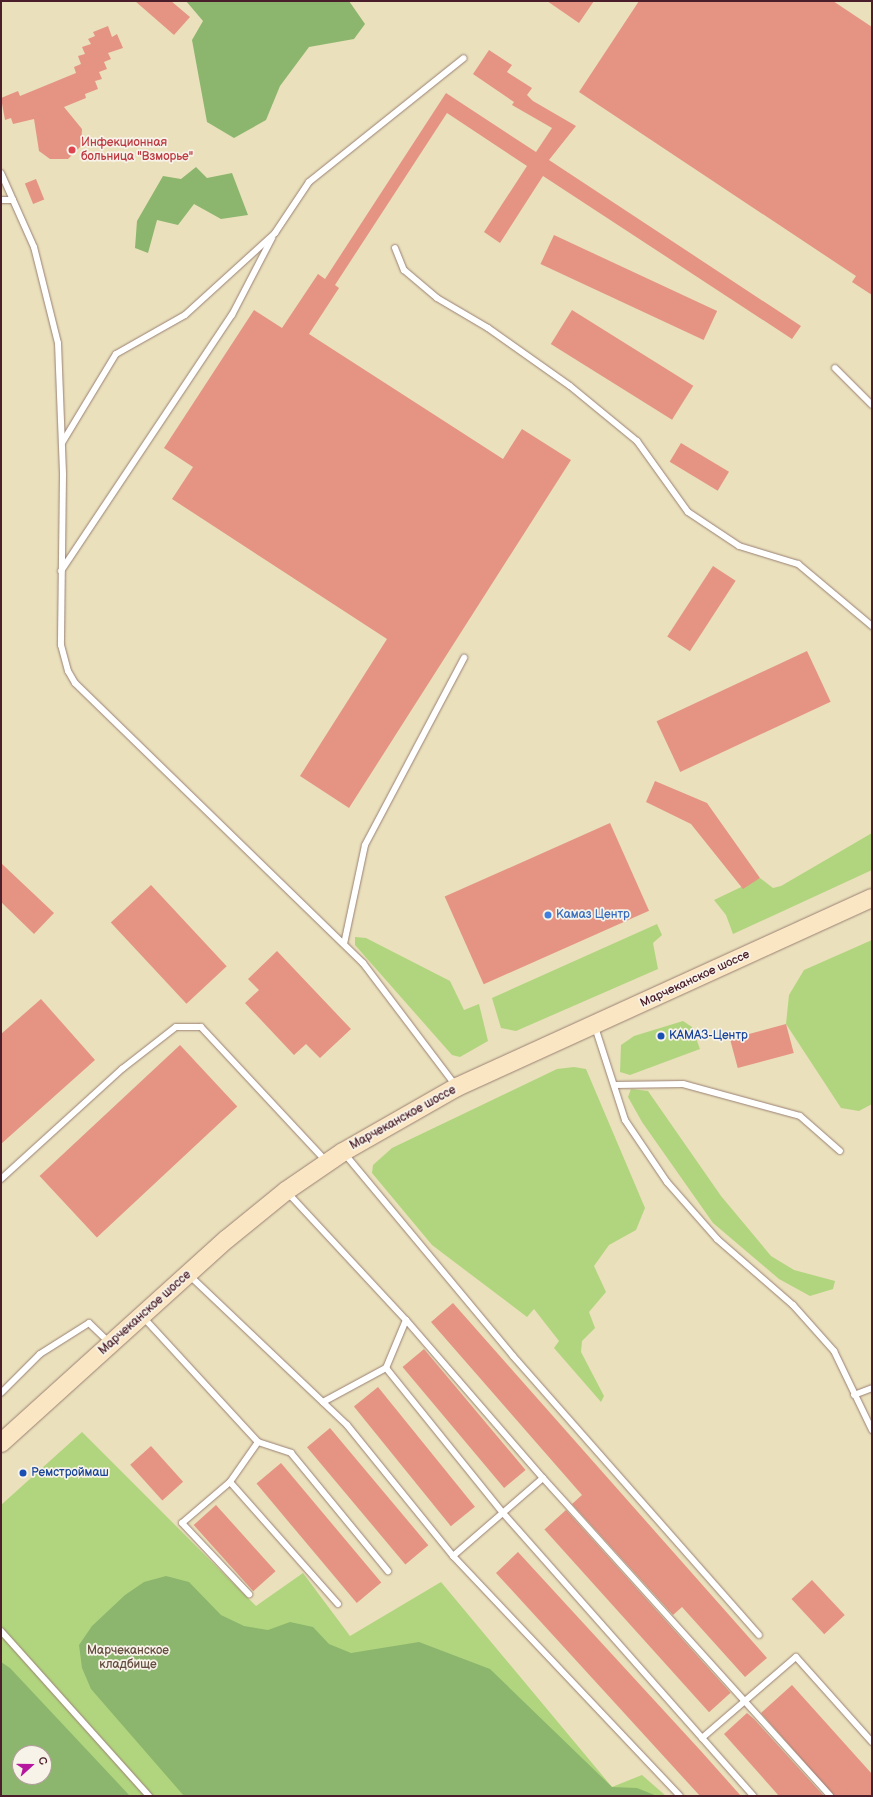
<!DOCTYPE html>
<meta charset="utf-8">
<style>
body{margin:0}
#map{position:relative;width:873px;height:1797px;overflow:hidden;background:#eae0bc;font-family:"Balsamiq Sans",sans-serif}
div>[style]{position:absolute}
.green>*{inset:0;background:#b1d57e}
.forest>*{inset:0;background:#8cb66d}
.building>*{inset:0;background:#e59484;transform-origin:0 0}
.roads{filter:drop-shadow(0 0 1px #9a8074) drop-shadow(0 0 1px #9a8074)}
.lane>*{height:6px;margin:-3px;padding:0 3px;transform-origin:3px;border-radius:3px;background:#fff}
.secondary>*{height:18px;margin:-9px;padding:0 9px;transform-origin:9px;border-radius:9px;background:#fbe6c3}
.dots>*{width:11px;height:11px;translate:-50% -50%;box-sizing:border-box;border:2px solid #f7f3e8;border-radius:50%}
span{translate:-50% -50%;white-space:nowrap;text-align:center;line-height:1.15;-webkit-text-stroke:3.5px #f7f3e8;paint-order:stroke}
.health-label{font-size:12px;color:#be3a42}
.left{translate:0 -50%;text-align:left}
.shop-label{font-size:12px;color:#366cbe}
.street-label{font-size:12px;color:#4a1f2b}
.transit-label{font-size:12px;color:#164399}
.park-label{font-size:12px;color:#644c40}
.frame{position:absolute;inset:0;border:2px solid #4a1f2b;pointer-events:none}
.north{position:absolute;left:12px;top:1745px;width:40px;height:40px;box-sizing:border-box;background:#f7f3e8;border:1px solid #b29e9c;border-radius:50%;rotate:69deg;font-size:11px;font-weight:700;line-height:16px;text-align:center;color:#4a1f2b}
.north::after{content:'';display:block;margin:auto;width:14px;height:18px;background:#b5179e;clip-path:polygon(50% 0,100% 100%,50% 72%,0 100%)}
</style>
<div id="map">
<div class="green">
<div style="clip-path:polygon(872px 833px,872px 870px,733px 934px,726px 915px,714px 900px,760px 878px,773px 888px,781px 886px)"></div>
<div style="clip-path:polygon(657px 924px,662px 935px,653px 943px,658px 969px,516px 1031px,501px 1028px,492px 998px)"></div>
<div style="clip-path:polygon(355px 937px,366px 938px,450px 981px,464px 1010px,479px 1004px,488px 1041px,460px 1057px,452px 1055px,355px 945px)"></div>
<div style="clip-path:polygon(872px 940px,872px 1104px,859px 1111px,841px 1108px,786px 1024px,789px 995px,804px 970px)"></div>
<div style="clip-path:polygon(683px 1021px,692px 1027px,700px 1049px,630px 1075px,620px 1072px,621px 1045px,634px 1036px)"></div>
<div style="clip-path:polygon(574px 1067px,586px 1069px,645px 1208px,636px 1230px,609px 1245px,594px 1266px,606px 1292px,589px 1312px,595px 1328px,582px 1341px,581px 1352px,604px 1396px,601px 1402px,554px 1348px,559px 1341px,534px 1309px,527px 1317px,432px 1245px,372px 1173px,373px 1165px,392px 1148px,557px 1069px)"></div>
<div style="clip-path:polygon(631px 1089px,648px 1091px,721px 1196px,771px 1256px,794px 1270px,835px 1281px,833px 1289px,810px 1296px,779px 1279px,713px 1223px,642px 1122px,628px 1097px)"></div>
<div style="clip-path:polygon(evenodd,82px 1432px,256px 1606px,303px 1573px,350px 1636px,441px 1582px,612px 1787px,642px 1775px,666px 1796px,1px 1796px,1px 1505px,82px 1432px,20px 1753px,44px 1753px,44px 1777px,20px 1777px,20px 1753px)"></div>
</div>
<div class="forest">
<div style="clip-path:polygon(186px 1px,349px 1px,365px 24px,354px 39px,309px 47px,280px 86px,266px 120px,234px 138px,207px 122px,192px 40px,203px 21px)"></div>
<div style="clip-path:polygon(196px 167px,207px 178px,232px 173px,248px 215px,221px 219px,194px 204px,178px 225px,157px 220px,148px 253px,135px 248px,137px 221px,163px 176px,181px 179px)"></div>
<div style="clip-path:polygon(166px 1576px,189px 1582px,221px 1615px,244px 1626px,268px 1630px,290px 1622px,313px 1627px,329px 1644px,351px 1653px,419px 1642px,490px 1669px,612px 1787px,637px 1788px,657px 1796px,184px 1796px,91px 1689px,82px 1668px,79px 1645px,92px 1626px,125px 1595px,144px 1582px)"></div>
<div style="clip-path:polygon(evenodd,1px 1662px,10px 1668px,130px 1796px,1px 1796px,1px 1662px,20px 1753px,44px 1753px,44px 1777px,20px 1777px,20px 1753px)"></div>
</div>
<div class="building">
<div style="clip-path:polygon(135px 1px,171px 1px,190px 17px,174px 35px)"></div>
<div style="clip-path:polygon(547px 1px,594px 1px,579px 23px)"></div>
<div style="clip-path:polygon(639px 1px,833px 1px,872px 27px,872px 295px,852px 282px,856px 276px,579px 92px)"></div>
<div style="clip-path:polygon(108px 26px,112px 37px,117px 34px,123px 48px,108px 53px,111px 59px,104px 62px,107px 69px,99px 72px,102px 79px,95px 81px,98px 89px,85px 94px,86px 98px,64px 107px,82px 129px,81px 146px,68px 159px,50px 159px,39px 151px,34px 119px,13px 124px,11px 118px,5px 120px,1px 98px,18px 91px,20px 96px,76px 73px,74px 67px,81px 64px,78px 56px,85px 54px,82px 47px,91px 44px,88px 39px,95px 36px,93px 32px)"></div>
<div style="clip-path:polygon(489px 50px,512px 65px,507px 72px,532px 88px,527px 95px,533px 101px,576px 126px,549px 160px,801px 326px,792px 339px,543px 176px,500px 243px,484px 232px,527px 166px,447px 113px,335px 285px,339px 288px,309px 334px,503px 459px,522px 429px,571px 460px,349px 808px,300px 776px,387px 639px,172px 499px,193px 467px,164px 448px,254px 310px,282px 328px,318px 274px,325px 279px,446px 93px,536px 152px,552px 128px,512px 105px,514px 102px,473px 74px)"></div>
<div style="left:36px;top:179px;width:22px;height:12px;rotate:68deg"></div>
<div style="left:554px;top:235px;width:180px;height:32px;rotate:25deg"></div>
<div style="left:572px;top:310px;width:143px;height:40px;rotate:32deg"></div>
<div style="left:681px;top:443px;width:56px;height:22px;rotate:31deg"></div>
<div style="left:713px;top:566px;width:27px;height:84px;rotate:33deg"></div>
<div style="left:807px;top:651px;width:56px;height:166px;rotate:65deg"></div>
<div style="clip-path:polygon(655px 781px,707px 803px,760px 878px,743px 889px,691px 824px,646px 802px)"></div>
<div style="left:610px;top:823px;width:96px;height:181px;rotate:66deg"></div>
<div style="clip-path:polygon(1px 863px,54px 913px,34px 934px,1px 902px)"></div>
<div style="left:151px;top:885px;width:111px;height:55px;rotate:47deg"></div>
<div style="clip-path:polygon(277px 951px,351px 1029px,320px 1058px,306px 1044px,294px 1055px,245px 1003px,259px 990px,248px 979px)"></div>
<div style="clip-path:polygon(41px 999px,95px 1060px,1px 1144px,1px 1034px)"></div>
<div style="left:786px;top:1024px;width:30px;height:58px;rotate:75deg"></div>
<div style="left:180px;top:1045px;width:84px;height:192px;rotate:47deg"></div>
<div style="clip-path:polygon(453px 1303px,767px 1658px,745px 1677px,682px 1607px,673px 1615px,572px 1504px,582px 1495px,431px 1322px)"></div>
<div style="left:424px;top:1349px;width:158px;height:28px;rotate:50deg"></div>
<div style="left:378px;top:1387px;width:154px;height:31px;rotate:51deg"></div>
<div style="left:330px;top:1428px;width:153px;height:30px;rotate:50deg"></div>
<div style="left:151px;top:1446px;width:48px;height:28px;rotate:48deg"></div>
<div style="left:281px;top:1463px;width:156px;height:32px;rotate:50deg"></div>
<div style="left:216px;top:1505px;width:89px;height:30px;rotate:48deg"></div>
<div style="left:566px;top:1510px;width:246px;height:29px;rotate:48deg"></div>
<div style="clip-path:polygon(518px 1552px,700px 1750px,741px 1796px,700px 1796px,496px 1573px)"></div>
<div style="left:812px;top:1580px;width:48px;height:28px;rotate:47deg"></div>
<div style="clip-path:polygon(792px 1685px,872px 1774px,872px 1796px,834px 1796px,761px 1713px)"></div>
<div style="clip-path:polygon(747px 1713px,754px 1719px,824px 1796px,779px 1796px,724px 1734px)"></div>
</div>
<div class="roads">
<div class="lane">
<div style="left:1px;top:173px;width:81px;rotate:66deg"></div>
<div style="left:34px;top:247px;width:99px;rotate:76deg"></div>
<div style="left:58px;top:343px;width:132px;rotate:87.8deg"></div>
<div style="left:63px;top:475px;width:170px;rotate:90.7deg"></div>
<div style="left:61px;top:645px;width:27px;rotate:75deg"></div>
<div style="left:68px;top:671px;width:14px;rotate:60deg"></div>
<div style="left:75px;top:683px;width:402px;rotate:44.2deg"></div>
<div style="left:363px;top:963px;width:154px;rotate:52.9deg"></div>
<div style="left:1px;top:200px;width:12px"></div>
<div style="left:395px;top:248px;width:24px;rotate:68deg"></div>
<div style="left:404px;top:270px;width:43px;rotate:40.3deg"></div>
<div style="left:437px;top:298px;width:59px;rotate:30.5deg"></div>
<div style="left:488px;top:328px;width:100px;rotate:35.3deg"></div>
<div style="left:570px;top:386px;width:87px;rotate:39.4deg"></div>
<div style="left:637px;top:441px;width:87px;rotate:54.3deg"></div>
<div style="left:688px;top:512px;width:61px;rotate:33.7deg"></div>
<div style="left:739px;top:546px;width:62px;rotate:17deg"></div>
<div style="left:798px;top:564px;width:97px;rotate:40deg"></div>
<div style="left:835px;top:368px;width:52px;rotate:45deg"></div>
<div style="left:62px;top:443px;width:104px;rotate:-58.8deg"></div>
<div style="left:116px;top:354px;width:79px;rotate:-29.5deg"></div>
<div style="left:185px;top:315px;width:122px;rotate:-42.3deg"></div>
<div style="left:275px;top:233px;width:61px;rotate:-56.3deg"></div>
<div style="left:309px;top:182px;width:198px;rotate:-38.7deg"></div>
<div style="left:61px;top:571px;width:308px;rotate:-56.3deg"></div>
<div style="left:232px;top:315px;width:87px;rotate:-62.5deg"></div>
<div style="left:344px;top:944px;width:101px;rotate:-78deg"></div>
<div style="left:365px;top:845px;width:212px;rotate:-62.1deg"></div>
<div style="left:595px;top:1027px;width:98px;rotate:72.1deg"></div>
<div style="left:625px;top:1120px;width:75px;rotate:55.9deg"></div>
<div style="left:667px;top:1182px;width:76px;rotate:48.7deg"></div>
<div style="left:717px;top:1239px;width:101px;rotate:41deg"></div>
<div style="left:793px;top:1305px;width:62px;rotate:48.3deg"></div>
<div style="left:834px;top:1351px;width:88px;rotate:64.3deg"></div>
<div style="left:614px;top:1085px;width:69px;rotate:-0.8deg"></div>
<div style="left:683px;top:1084px;width:121px;rotate:15.3deg"></div>
<div style="left:800px;top:1116px;width:53px;rotate:41.2deg"></div>
<div style="left:344px;top:1153px;width:264px;rotate:50.2deg"></div>
<div style="left:513px;top:1356px;width:372px;rotate:48.6deg"></div>
<div style="left:1px;top:1179px;width:164px;rotate:-42.3deg"></div>
<div style="left:122px;top:1069px;width:68px;rotate:-37.9deg"></div>
<div style="left:176px;top:1027px;width:25px"></div>
<div style="left:201px;top:1027px;width:183px;rotate:47deg"></div>
<div style="left:287px;top:1192px;width:175px;rotate:47.1deg"></div>
<div style="left:406px;top:1320px;width:52px;rotate:112.6deg"></div>
<div style="left:386px;top:1368px;width:186px;rotate:51.1deg"></div>
<div style="left:503px;top:1513px;width:378px;rotate:48.5deg"></div>
<div style="left:189px;top:1275px;width:218px;rotate:43.5deg"></div>
<div style="left:347px;top:1425px;width:169px;rotate:51deg"></div>
<div style="left:453px;top:1556px;width:330px;rotate:46.6deg"></div>
<div style="left:143px;top:1317px;width:170px;rotate:47.4deg"></div>
<div style="left:258px;top:1442px;width:49px;rotate:125deg"></div>
<div style="left:230px;top:1482px;width:163px;rotate:48.5deg"></div>
<div style="left:406px;top:1320px;width:209px;rotate:49.1deg"></div>
<div style="left:1px;top:1393px;width:55px;rotate:-45deg"></div>
<div style="left:40px;top:1354px;width:58px;rotate:-32.3deg"></div>
<div style="left:89px;top:1323px;width:29px;rotate:44deg"></div>
<div style="left:854px;top:1395px;width:19px;rotate:-21deg"></div>
<div style="left:323px;top:1402px;width:72px;rotate:-28.4deg"></div>
<div style="left:258px;top:1442px;width:35px;rotate:18deg"></div>
<div style="left:291px;top:1453px;width:153px;rotate:50.6deg"></div>
<div style="left:230px;top:1482px;width:63px;rotate:139.5deg"></div>
<div style="left:182px;top:1523px;width:98px;rotate:46.7deg"></div>
<div style="left:453px;top:1556px;width:119px;rotate:-40.9deg"></div>
<div style="left:543px;top:1478px;width:428px;rotate:47.9deg"></div>
<div style="left:1px;top:1631px;width:222px;rotate:48.1deg"></div>
<div style="left:702px;top:1738px;width:124px;rotate:-40.8deg"></div>
<div style="left:796px;top:1657px;width:114px;rotate:48.2deg"></div>
</div>
<div class="secondary">
<div style="left:1px;top:1443px;width:304px;rotate:-42.1deg"></div>
<div style="left:227px;top:1239px;width:76px;rotate:-39.1deg"></div>
<div style="left:286px;top:1191px;width:69px;rotate:-34.4deg"></div>
<div style="left:343px;top:1152px;width:131px;rotate:-29.7deg"></div>
<div style="left:457px;top:1087px;width:456px;rotate:-24.5deg"></div>
</div>
</div>
<div class="dots">
<div style="left:72px;top:150px;background:#e0444e"></div>
<div style="left:548px;top:915px;background:#3f7fe0"></div>
<div style="left:661px;top:1036px;background:#1a4fb4"></div>
<div style="left:23px;top:1473px;background:#1a4fb4"></div>
</div>
<div class="health-label">
<span class="left" style="left:81px;top:150px">Инфекционная<br>больница "Взморье"</span>
</div>
<div class="shop-label">
<span class="left" style="left:556px;top:915px">Камаз Центр</span>
</div>
<div class="street-label">
<span style="left:695px;top:979px;rotate:-25deg">Марчеканское шоссе</span>
<span style="left:403px;top:1118px;rotate:-29deg">Марчеканское шоссе</span>
<span style="left:145px;top:1313px;rotate:-42deg">Марчеканское шоссе</span>
</div>
<div class="transit-label">
<span class="left" style="left:669px;top:1036px">КАМАЗ-Центр</span>
<span class="left" style="left:31px;top:1473px">Ремстроймаш</span>
</div>
<div class="park-label">
<span style="left:128px;top:1658px">Марчеканское<br>кладбище</span>
</div>
<div class="frame"></div>
<div class="north">С</div>
</div>
